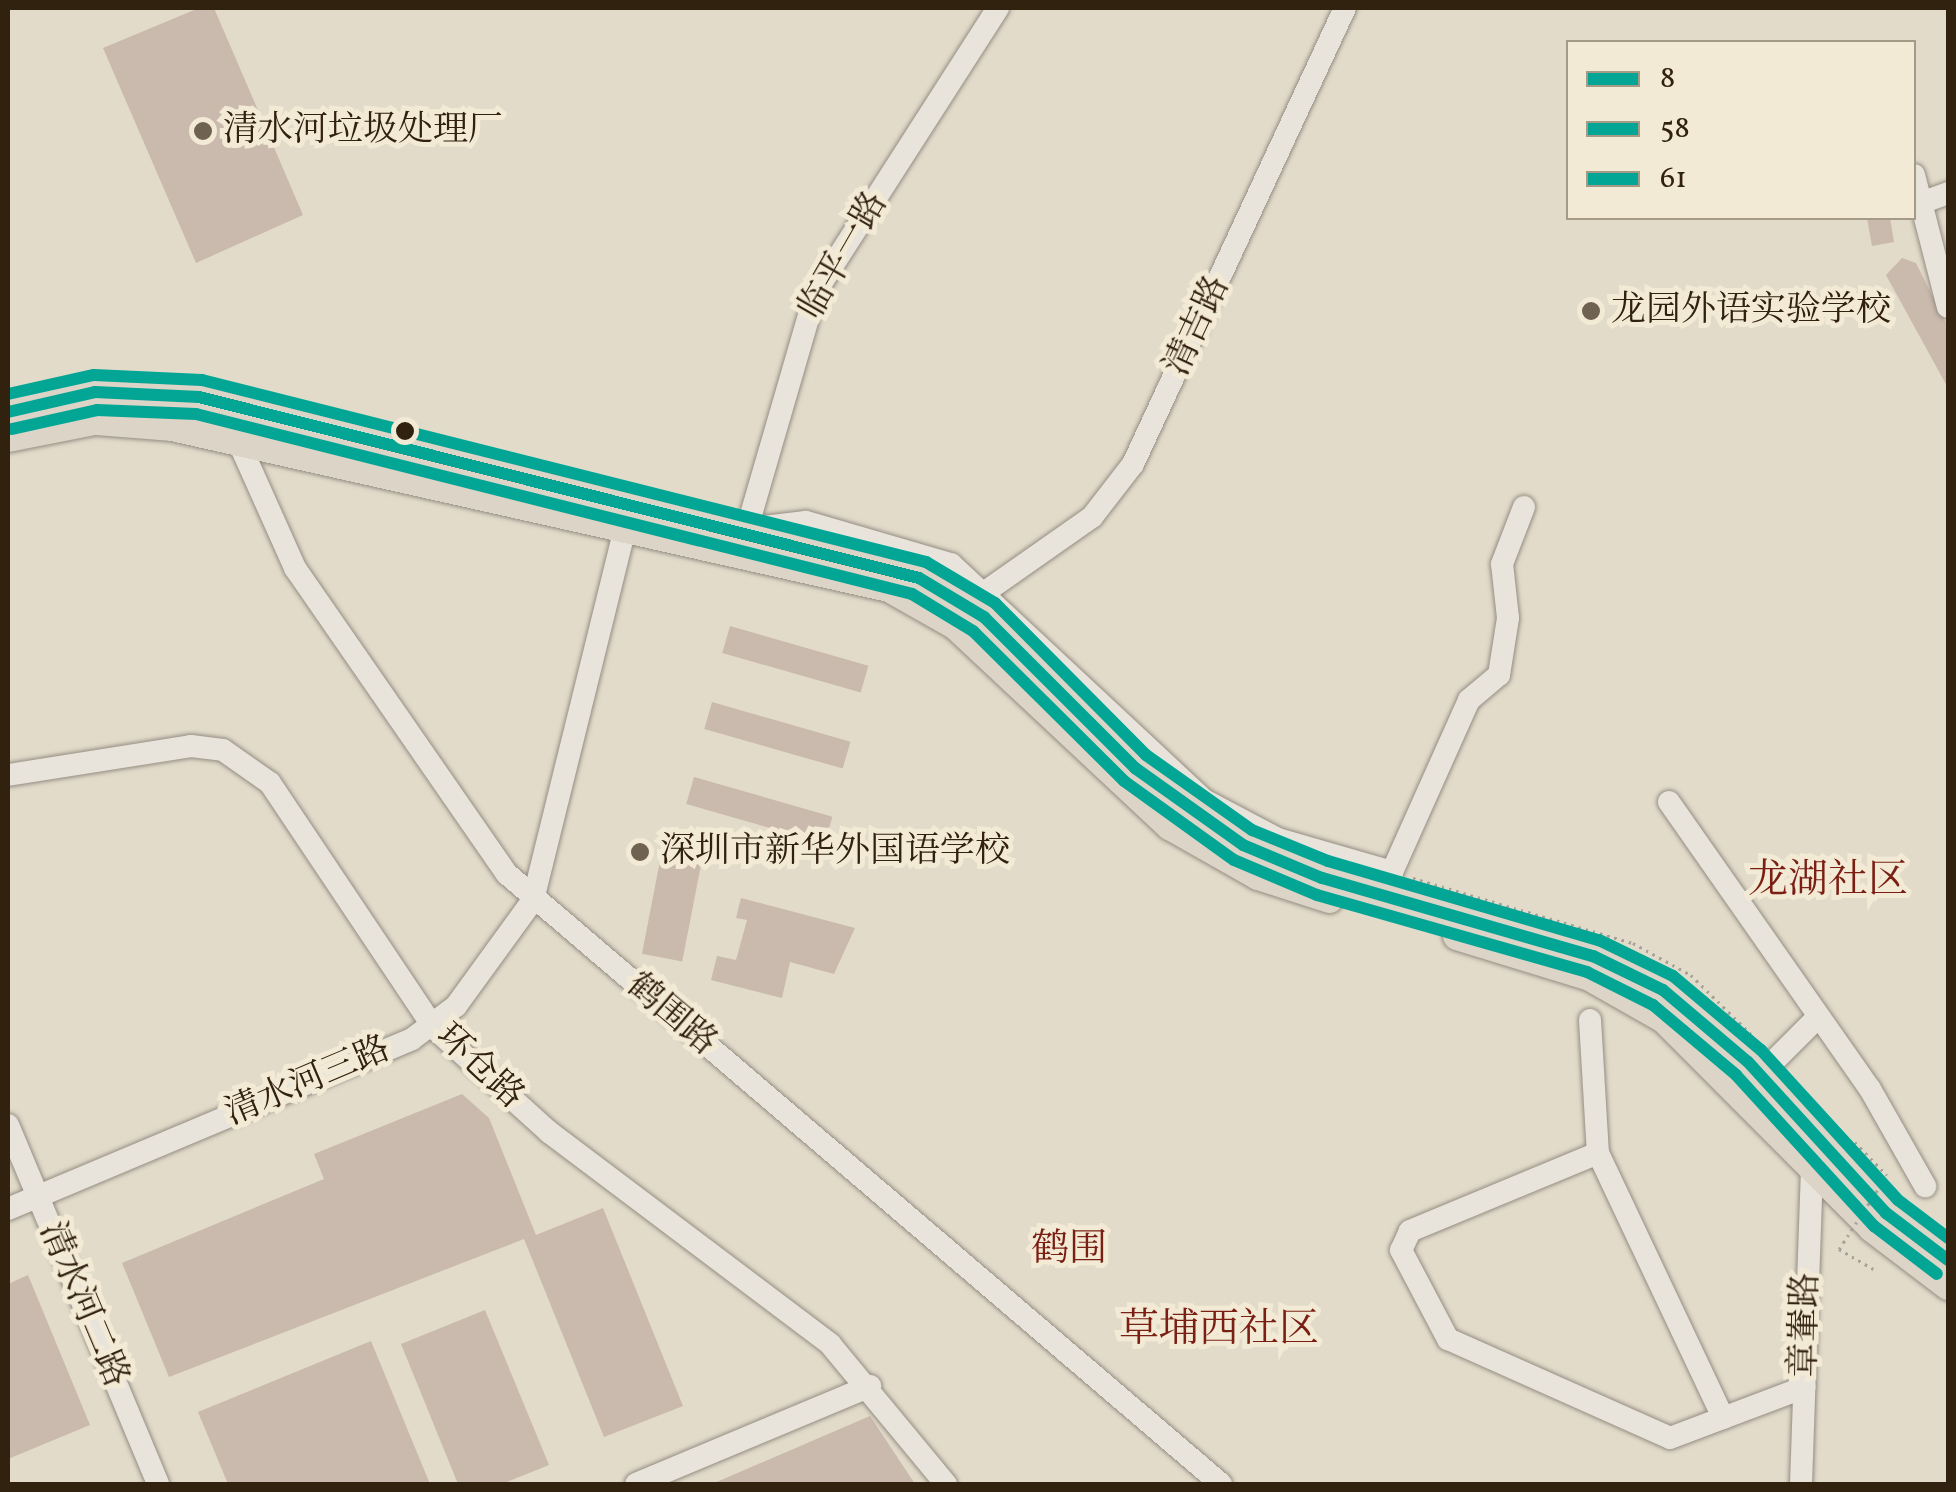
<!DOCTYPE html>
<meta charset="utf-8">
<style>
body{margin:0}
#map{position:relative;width:1956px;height:1492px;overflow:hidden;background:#e2dbca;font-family:Vollkorn,"Noto Serif SC",serif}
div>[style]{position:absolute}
.building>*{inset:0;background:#cab9ad;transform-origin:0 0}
.path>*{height:2.5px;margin-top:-1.25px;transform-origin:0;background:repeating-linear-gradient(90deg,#a6a199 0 2.5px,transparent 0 7.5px)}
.roads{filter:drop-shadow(0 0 2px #948d82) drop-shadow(0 0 2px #948d82)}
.minor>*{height:22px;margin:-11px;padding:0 11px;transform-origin:11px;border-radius:11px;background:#e8e4dc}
.major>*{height:28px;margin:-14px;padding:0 14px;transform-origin:14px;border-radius:14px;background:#dcd4c7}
.path-bridge>*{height:2.5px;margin-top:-1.25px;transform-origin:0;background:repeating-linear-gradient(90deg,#a6a199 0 2.5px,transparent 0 7.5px)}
.bus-1>*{height:12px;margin:-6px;padding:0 6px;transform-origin:6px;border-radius:6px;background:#03a695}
.bus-2>*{height:12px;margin:-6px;padding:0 6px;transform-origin:6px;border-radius:6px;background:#03a695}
.bus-3>*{height:12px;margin:-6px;padding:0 6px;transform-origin:6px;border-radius:6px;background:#03a695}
.dots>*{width:28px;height:28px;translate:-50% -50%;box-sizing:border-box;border:5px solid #f3ead5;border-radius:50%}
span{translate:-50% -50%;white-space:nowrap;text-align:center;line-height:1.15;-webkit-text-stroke:10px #f3ead5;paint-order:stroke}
.poi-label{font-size:35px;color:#31210f}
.left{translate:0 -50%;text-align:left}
.street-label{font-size:35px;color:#31210f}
.neighbourhood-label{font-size:38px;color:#7a1f14}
.quarter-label{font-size:40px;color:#7a1f14}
.frame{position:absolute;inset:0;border:10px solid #31210f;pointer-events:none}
.legend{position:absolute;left:1566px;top:40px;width:350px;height:180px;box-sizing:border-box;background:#f3ead5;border:2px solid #a59a86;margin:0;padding:12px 18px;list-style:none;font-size:30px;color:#31210f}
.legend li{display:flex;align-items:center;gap:20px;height:50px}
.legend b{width:50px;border:2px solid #a59a86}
</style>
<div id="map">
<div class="building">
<div style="clip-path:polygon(199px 8px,214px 8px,303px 215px,196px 263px,103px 48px)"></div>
<div style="clip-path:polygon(1867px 218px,1890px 218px,1894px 242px,1872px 246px)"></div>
<div style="clip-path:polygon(1902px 258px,1916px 263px,1948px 327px,1948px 388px,1886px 275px)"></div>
<div style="left:730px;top:626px;width:144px;height:28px;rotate:16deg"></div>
<div style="left:712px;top:702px;width:144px;height:28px;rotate:16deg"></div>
<div style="left:694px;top:777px;width:144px;height:28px;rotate:16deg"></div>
<div style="left:666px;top:830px;width:41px;height:126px;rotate:11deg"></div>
<div style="clip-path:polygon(741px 898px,855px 928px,834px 974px,790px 962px,782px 998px,711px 980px,717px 956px,736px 960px,747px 920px,736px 918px)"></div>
<div style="clip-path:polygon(462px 1094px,489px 1118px,536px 1235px,603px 1208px,683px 1406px,604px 1437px,524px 1239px,169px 1377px,122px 1263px,324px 1179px,314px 1154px)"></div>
<div style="clip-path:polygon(28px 1275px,90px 1425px,8px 1459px,8px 1284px)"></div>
<div style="clip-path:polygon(485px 1310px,549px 1465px,502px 1484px,458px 1484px,401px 1344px)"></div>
<div style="clip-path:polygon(371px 1341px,430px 1484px,228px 1484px,198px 1412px)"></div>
<div style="clip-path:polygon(870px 1416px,915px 1484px,712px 1484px)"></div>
</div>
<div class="path">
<div style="left:1413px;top:878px;width:229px;rotate:16.5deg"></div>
<div style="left:1633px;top:943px;width:66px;rotate:28.9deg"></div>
<div style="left:1691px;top:975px;width:84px;rotate:44.5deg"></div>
<div style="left:1855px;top:1142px;width:46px;rotate:45.9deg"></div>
<div style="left:1839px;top:1249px;width:44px;rotate:30.1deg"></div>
</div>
<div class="roads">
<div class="minor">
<div style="left:998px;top:8px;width:336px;rotate:122.7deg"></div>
<div style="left:816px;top:291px;width:248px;rotate:106.2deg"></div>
<div style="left:747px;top:529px;width:59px;rotate:-6.8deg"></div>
<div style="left:806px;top:522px;width:151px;rotate:16.2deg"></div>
<div style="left:951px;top:564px;width:346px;rotate:43deg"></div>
<div style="left:1204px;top:800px;width:84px;rotate:27.8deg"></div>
<div style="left:1278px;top:839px;width:119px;rotate:16.1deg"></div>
<div style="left:1392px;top:872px;width:188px;rotate:-65.9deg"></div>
<div style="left:1469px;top:700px;width:39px;rotate:-40deg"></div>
<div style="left:1499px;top:675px;width:58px;rotate:-81deg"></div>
<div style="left:1508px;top:618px;width:54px;rotate:-96.3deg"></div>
<div style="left:1502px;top:564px;width:61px;rotate:-68.9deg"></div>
<div style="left:1914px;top:175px;width:136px;rotate:75.6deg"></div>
<div style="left:1918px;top:204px;width:32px;rotate:-20deg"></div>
<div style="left:240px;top:445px;width:135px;rotate:65.9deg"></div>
<div style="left:295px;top:568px;width:372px;rotate:55.3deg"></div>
<div style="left:507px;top:874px;width:939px;rotate:40.51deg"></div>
<div style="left:985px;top:592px;width:131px;rotate:-35deg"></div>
<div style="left:1092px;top:517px;width:67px;rotate:-52.3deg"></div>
<div style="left:1133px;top:464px;width:503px;rotate:-65.07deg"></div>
<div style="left:8px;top:775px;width:185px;rotate:-9deg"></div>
<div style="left:191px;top:746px;width:32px;rotate:7deg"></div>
<div style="left:223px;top:750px;width:57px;rotate:35.1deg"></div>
<div style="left:270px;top:783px;width:295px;rotate:56.2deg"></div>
<div style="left:434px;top:1028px;width:155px;rotate:42.1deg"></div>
<div style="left:549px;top:1132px;width:352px;rotate:37deg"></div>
<div style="left:830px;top:1344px;width:182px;rotate:50.4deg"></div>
<div style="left:1669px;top:802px;width:350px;rotate:55deg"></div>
<div style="left:1870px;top:1089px;width:112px;rotate:60.4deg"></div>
<div style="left:1590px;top:1020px;width:133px;rotate:86.6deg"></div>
<div style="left:1598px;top:1153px;width:293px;rotate:64.7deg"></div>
<div style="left:1761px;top:1074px;width:79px;rotate:-45deg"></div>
<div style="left:8px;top:1125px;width:389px;rotate:67.3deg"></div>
<div style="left:1598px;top:1153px;width:204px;rotate:157.5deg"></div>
<div style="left:1410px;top:1231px;width:21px;rotate:115deg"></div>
<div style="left:1401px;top:1250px;width:101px;rotate:62.2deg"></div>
<div style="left:1448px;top:1339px;width:243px;rotate:24deg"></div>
<div style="left:1670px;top:1438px;width:144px;rotate:-20.7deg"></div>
<div style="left:8px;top:1209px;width:438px;rotate:-22.8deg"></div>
<div style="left:412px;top:1039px;width:55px;rotate:-36.9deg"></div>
<div style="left:456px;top:1006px;width:131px;rotate:-54deg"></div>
<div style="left:533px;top:900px;width:386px;rotate:-76.1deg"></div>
<div style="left:636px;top:1484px;width:254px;rotate:-22.7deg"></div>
<div style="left:1801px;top:1484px;width:318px;rotate:-88deg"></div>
</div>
<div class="major">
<div style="left:8px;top:412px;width:89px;rotate:-12.9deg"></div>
<div style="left:95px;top:392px;width:104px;rotate:2.8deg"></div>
<div style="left:199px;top:397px;width:742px;rotate:14.11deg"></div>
<div style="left:919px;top:578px;width:76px;rotate:31deg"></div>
<div style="left:984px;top:617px;width:214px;rotate:45deg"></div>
<div style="left:1135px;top:768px;width:133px;rotate:35.5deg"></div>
<div style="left:1243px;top:845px;width:86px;rotate:22.7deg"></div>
<div style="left:1322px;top:878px;width:282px;rotate:16.1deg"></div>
<div style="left:1593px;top:956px;width:78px;rotate:25.9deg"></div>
<div style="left:1663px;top:990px;width:111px;rotate:40.3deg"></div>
<div style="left:1748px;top:1062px;width:205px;rotate:47.6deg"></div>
<div style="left:1886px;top:1213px;width:78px;rotate:37.2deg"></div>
<div style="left:8px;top:438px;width:89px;rotate:-11.1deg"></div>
<div style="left:95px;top:421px;width:77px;rotate:4.5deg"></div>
<div style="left:172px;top:427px;width:735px;rotate:12.66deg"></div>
<div style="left:889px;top:588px;width:77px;rotate:29.6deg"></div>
<div style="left:956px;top:626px;width:293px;rotate:43.1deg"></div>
<div style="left:1170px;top:826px;width:101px;rotate:29.6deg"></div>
<div style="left:1258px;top:876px;width:75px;rotate:17.9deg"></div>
<div style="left:1457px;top:936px;width:139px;rotate:17.1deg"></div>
<div style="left:1590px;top:977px;width:85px;rotate:29.6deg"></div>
<div style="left:1664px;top:1019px;width:295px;rotate:45.1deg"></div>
<div style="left:1872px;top:1228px;width:96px;rotate:37.3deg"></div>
</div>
</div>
<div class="path-bridge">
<div style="left:1839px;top:1249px;width:88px;rotate:-57deg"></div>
</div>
<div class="bus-1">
<div style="left:8px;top:412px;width:89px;rotate:-12.9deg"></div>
<div style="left:95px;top:392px;width:104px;rotate:2.8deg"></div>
<div style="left:199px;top:397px;width:742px;rotate:14.11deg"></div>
<div style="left:919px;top:578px;width:76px;rotate:31deg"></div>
<div style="left:984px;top:617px;width:214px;rotate:45deg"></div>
<div style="left:1135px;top:768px;width:133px;rotate:35.5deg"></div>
<div style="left:1243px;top:845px;width:86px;rotate:22.7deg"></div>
<div style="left:1322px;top:878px;width:282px;rotate:16.1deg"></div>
<div style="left:1593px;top:956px;width:78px;rotate:25.9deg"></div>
<div style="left:1663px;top:990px;width:111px;rotate:40.3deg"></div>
<div style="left:1748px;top:1062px;width:205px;rotate:47.6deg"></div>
<div style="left:1886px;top:1213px;width:78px;rotate:37.2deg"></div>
</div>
<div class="bus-2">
<div style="left:12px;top:429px;width:87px;rotate:-12.6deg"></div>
<div style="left:97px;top:410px;width:99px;rotate:2.3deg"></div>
<div style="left:196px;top:414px;width:738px;rotate:14.11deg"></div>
<div style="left:912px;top:594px;width:71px;rotate:31.2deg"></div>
<div style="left:973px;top:631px;width:213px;rotate:44.8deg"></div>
<div style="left:1124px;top:781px;width:135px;rotate:35.7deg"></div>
<div style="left:1234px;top:860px;width:90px;rotate:22.9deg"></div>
<div style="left:1317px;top:895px;width:281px;rotate:15.9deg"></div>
<div style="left:1587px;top:972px;width:74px;rotate:26.6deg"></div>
<div style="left:1653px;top:1005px;width:109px;rotate:40.1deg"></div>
<div style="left:1736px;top:1075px;width:205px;rotate:47.6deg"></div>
<div style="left:1874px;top:1226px;width:79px;rotate:37.3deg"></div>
</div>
<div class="bus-3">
<div style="left:8px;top:394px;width:88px;rotate:-12.5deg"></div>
<div style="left:94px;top:375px;width:108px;rotate:2.7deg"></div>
<div style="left:202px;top:380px;width:747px;rotate:14.11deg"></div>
<div style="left:926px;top:562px;width:80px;rotate:30.7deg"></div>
<div style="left:995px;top:603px;width:214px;rotate:45.2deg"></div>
<div style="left:1146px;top:755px;width:130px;rotate:35.3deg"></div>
<div style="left:1252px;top:830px;width:82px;rotate:22.2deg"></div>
<div style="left:1328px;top:861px;width:282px;rotate:16.3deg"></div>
<div style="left:1599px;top:940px;width:82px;rotate:25.9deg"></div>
<div style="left:1673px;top:976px;width:115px;rotate:40.1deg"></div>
<div style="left:1761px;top:1050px;width:203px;rotate:47.6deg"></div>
<div style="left:1898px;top:1200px;width:63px;rotate:37.2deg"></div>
</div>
<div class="dots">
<div style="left:203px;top:131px;background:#6f6250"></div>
<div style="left:1591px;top:311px;background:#6f6250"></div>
<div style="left:405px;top:431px;background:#31210f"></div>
<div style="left:640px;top:852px;background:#6f6250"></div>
</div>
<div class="poi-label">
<span class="left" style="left:223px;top:131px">清水河垃圾处理厂</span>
<span class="left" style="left:1611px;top:311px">龙园外语实验学校</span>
<span class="left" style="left:660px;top:852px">深圳市新华外国语学校</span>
</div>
<div class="street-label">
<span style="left:844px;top:256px;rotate:-60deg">临平一路</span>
<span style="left:1198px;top:326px;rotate:-65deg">清吉路</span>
<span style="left:671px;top:1015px;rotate:40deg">鹤围路</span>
<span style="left:479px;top:1067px;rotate:43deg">环仓路</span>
<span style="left:308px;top:1082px;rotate:-23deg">清水河三路</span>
<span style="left:83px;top:1305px;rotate:67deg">清水河二路</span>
<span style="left:1806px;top:1325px;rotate:-89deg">章輋路</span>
</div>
<div class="neighbourhood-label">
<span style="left:1069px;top:1251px">鹤围</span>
</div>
<div class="quarter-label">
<span style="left:1828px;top:882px">龙湖社区</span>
<span style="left:1219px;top:1331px">草埔西社区</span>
</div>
<div class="frame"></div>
<ul class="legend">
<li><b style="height:12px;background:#03a695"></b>8</li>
<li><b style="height:12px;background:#03a695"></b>58</li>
<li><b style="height:12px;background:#03a695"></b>61</li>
</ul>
</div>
